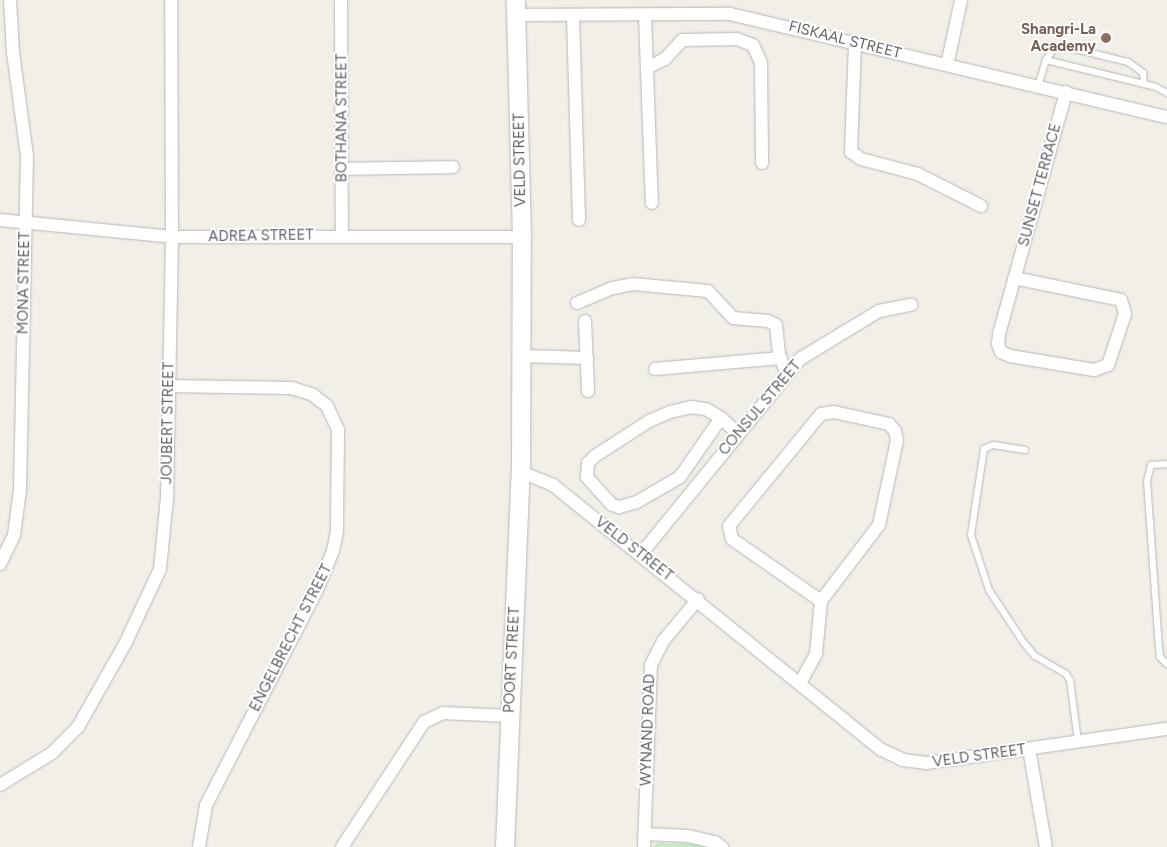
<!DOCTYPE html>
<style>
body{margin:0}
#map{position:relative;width:1167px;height:847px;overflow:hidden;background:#f1efe8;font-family:Figtree,sans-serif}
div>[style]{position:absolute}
.green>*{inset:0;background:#c5e8c5}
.roads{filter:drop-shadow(0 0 1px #b5b8bc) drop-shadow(0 0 1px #b5b8bc)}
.lane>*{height:6px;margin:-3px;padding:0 3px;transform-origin:3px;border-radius:3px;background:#fff}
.street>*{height:12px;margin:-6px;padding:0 6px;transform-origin:6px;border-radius:6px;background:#fff}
.secondary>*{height:18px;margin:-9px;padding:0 9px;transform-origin:9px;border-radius:9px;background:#fff}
.dots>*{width:14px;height:14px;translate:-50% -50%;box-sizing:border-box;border:2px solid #fff;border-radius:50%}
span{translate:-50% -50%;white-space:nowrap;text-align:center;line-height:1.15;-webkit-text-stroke:4px #fff;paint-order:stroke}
.education-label{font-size:15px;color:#785e54;font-weight:700}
.right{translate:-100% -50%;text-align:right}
.street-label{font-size:15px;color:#5f6368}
</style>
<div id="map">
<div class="green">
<div style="clip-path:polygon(658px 843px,701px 844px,708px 847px,653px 847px)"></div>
</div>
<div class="roads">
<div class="lane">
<div style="left:1046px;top:60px;width:14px;rotate:-56deg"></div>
<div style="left:1054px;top:48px;width:17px"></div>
<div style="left:1071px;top:48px;width:59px;rotate:13.8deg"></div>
<div style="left:1128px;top:62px;width:19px;rotate:36deg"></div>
<div style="left:1143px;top:73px;width:11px;rotate:85deg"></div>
<div style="left:1038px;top:86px;width:27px;rotate:-73deg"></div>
<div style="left:1046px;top:60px;width:113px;rotate:13.8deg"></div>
<div style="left:1156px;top:87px;width:13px;rotate:29deg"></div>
<div style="left:1025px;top:450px;width:32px;rotate:-171deg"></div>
<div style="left:993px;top:445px;width:10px;rotate:156deg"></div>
<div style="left:984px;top:449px;width:87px;rotate:98.6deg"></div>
<div style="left:971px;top:535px;width:58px;rotate:71.9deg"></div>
<div style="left:989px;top:590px;width:64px;rotate:56.6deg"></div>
<div style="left:1024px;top:643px;width:17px;rotate:50deg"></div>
<div style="left:1035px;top:656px;width:36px;rotate:30deg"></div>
<div style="left:1066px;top:674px;width:7px;rotate:56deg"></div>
<div style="left:1070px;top:680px;width:63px;rotate:82.6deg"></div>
<div style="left:1167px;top:464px;width:16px;rotate:176deg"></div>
<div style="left:1151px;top:465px;width:16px;rotate:104deg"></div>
<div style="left:1147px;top:481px;width:166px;rotate:85.9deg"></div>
<div style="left:1159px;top:647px;width:10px;rotate:84deg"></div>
<div style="left:1160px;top:657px;width:10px;rotate:45deg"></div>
</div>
<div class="street">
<div style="left:341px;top:0;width:235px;rotate:89.8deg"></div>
<div style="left:517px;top:15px;width:213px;rotate:-0.3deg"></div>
<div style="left:730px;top:14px;width:449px;rotate:13.3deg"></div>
<div style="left:645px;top:16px;width:187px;rotate:87.9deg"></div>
<div style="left:573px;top:17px;width:203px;rotate:88.3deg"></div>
<div style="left:855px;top:43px;width:109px;rotate:92.1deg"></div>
<div style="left:851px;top:152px;width:12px;rotate:35deg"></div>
<div style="left:861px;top:159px;width:59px;rotate:14.7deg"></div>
<div style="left:918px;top:174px;width:71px;rotate:26.9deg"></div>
<div style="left:947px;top:65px;width:66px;rotate:-77.8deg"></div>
<div style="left:647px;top:68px;width:20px;rotate:-27deg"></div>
<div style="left:665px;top:59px;width:25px;rotate:-48deg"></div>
<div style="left:682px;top:40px;width:55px;rotate:-1deg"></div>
<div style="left:737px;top:39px;width:17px;rotate:21deg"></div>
<div style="left:753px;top:45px;width:20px;rotate:66deg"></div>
<div style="left:761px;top:63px;width:100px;rotate:89.4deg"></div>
<div style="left:342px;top:169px;width:111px;rotate:-1deg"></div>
<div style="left:0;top:220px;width:173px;rotate:5.6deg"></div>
<div style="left:172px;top:237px;width:350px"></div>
<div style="left:1014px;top:278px;width:109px;rotate:11.6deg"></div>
<div style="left:1121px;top:300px;width:15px;rotate:74deg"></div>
<div style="left:1125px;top:314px;width:54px;rotate:108.4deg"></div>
<div style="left:1108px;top:365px;width:15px;rotate:160deg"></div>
<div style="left:1094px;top:370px;width:85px;rotate:-170.5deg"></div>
<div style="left:1010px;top:356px;width:10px;rotate:-156deg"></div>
<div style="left:1001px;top:352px;width:9px;rotate:-111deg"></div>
<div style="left:998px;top:344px;width:10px;rotate:-84deg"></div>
<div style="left:999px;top:334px;width:251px;rotate:-74.5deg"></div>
<div style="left:577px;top:303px;width:39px;rotate:-23deg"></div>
<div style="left:613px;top:288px;width:20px;rotate:-11deg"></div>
<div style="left:633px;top:284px;width:75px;rotate:5.3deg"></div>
<div style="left:708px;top:291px;width:37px;rotate:47deg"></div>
<div style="left:733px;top:318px;width:35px;rotate:5deg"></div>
<div style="left:768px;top:321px;width:9px;rotate:27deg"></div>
<div style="left:776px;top:325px;width:29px;rotate:84deg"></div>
<div style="left:779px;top:354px;width:22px;rotate:69deg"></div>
<div style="left:585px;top:321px;width:70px;rotate:87.5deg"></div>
<div style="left:522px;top:356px;width:65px;rotate:1.8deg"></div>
<div style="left:655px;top:369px;width:126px;rotate:-5deg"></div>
<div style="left:168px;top:386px;width:124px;rotate:0.9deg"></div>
<div style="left:292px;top:388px;width:22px;rotate:18deg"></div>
<div style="left:313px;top:395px;width:18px;rotate:38deg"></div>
<div style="left:327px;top:406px;width:26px;rotate:65deg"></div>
<div style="left:338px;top:430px;width:101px;rotate:90.6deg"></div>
<div style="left:337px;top:531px;width:20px;rotate:101deg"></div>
<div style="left:333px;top:551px;width:44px;rotate:112.5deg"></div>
<div style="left:316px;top:592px;width:240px;rotate:117.3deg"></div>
<div style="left:206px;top:805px;width:43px;rotate:99.5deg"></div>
<div style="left:721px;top:418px;width:72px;rotate:124.8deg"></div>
<div style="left:680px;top:477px;width:50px;rotate:149.8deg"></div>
<div style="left:637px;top:502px;width:19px;rotate:164deg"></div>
<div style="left:619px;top:507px;width:7px;rotate:-164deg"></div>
<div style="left:612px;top:505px;width:38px;rotate:-132deg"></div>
<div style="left:587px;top:477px;width:14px;rotate:-86deg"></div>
<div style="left:588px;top:463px;width:10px;rotate:-45deg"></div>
<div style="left:595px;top:456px;width:64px;rotate:-32.9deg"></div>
<div style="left:649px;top:421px;width:23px;rotate:-23deg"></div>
<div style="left:670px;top:412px;width:22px;rotate:-13deg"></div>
<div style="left:691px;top:407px;width:15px;rotate:8deg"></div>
<div style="left:706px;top:409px;width:17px;rotate:31deg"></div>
<div style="left:721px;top:418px;width:23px;rotate:43deg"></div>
<div style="left:521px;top:472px;width:35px;rotate:22deg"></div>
<div style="left:553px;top:485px;width:422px;rotate:38.9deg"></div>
<div style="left:882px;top:750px;width:23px;rotate:25deg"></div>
<div style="left:903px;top:760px;width:24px;rotate:7deg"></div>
<div style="left:927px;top:763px;width:242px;rotate:-8.1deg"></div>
<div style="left:641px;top:554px;width:252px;rotate:-50.8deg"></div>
<div style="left:800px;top:359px;width:92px;rotate:-31.3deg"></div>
<div style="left:879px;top:311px;width:33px;rotate:-11deg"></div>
<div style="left:0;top:564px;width:32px;rotate:-64deg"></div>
<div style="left:14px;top:535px;width:45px;rotate:-82.4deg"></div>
<div style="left:20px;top:490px;width:334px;rotate:-88.8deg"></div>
<div style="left:27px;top:156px;width:104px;rotate:-97.7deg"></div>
<div style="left:13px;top:53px;width:53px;rotate:-93.2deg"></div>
<div style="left:800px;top:683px;width:33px;rotate:-61deg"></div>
<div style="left:816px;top:654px;width:53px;rotate:-84.6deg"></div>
<div style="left:821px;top:601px;width:96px;rotate:-52.7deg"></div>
<div style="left:879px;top:525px;width:87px;rotate:-78deg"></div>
<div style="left:897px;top:440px;width:9px;rotate:-103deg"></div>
<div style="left:895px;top:431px;width:9px;rotate:-131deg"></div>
<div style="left:889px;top:424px;width:56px;rotate:-167.7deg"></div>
<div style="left:834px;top:412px;width:13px;rotate:171deg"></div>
<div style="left:821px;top:414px;width:145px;rotate:129.4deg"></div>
<div style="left:729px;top:526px;width:13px;rotate:77deg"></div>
<div style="left:732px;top:539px;width:108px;rotate:34.9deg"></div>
<div style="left:1029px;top:749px;width:99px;rotate:80.2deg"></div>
<div style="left:0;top:785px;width:61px;rotate:-31.6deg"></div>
<div style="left:52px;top:753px;width:37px;rotate:-45deg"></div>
<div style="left:78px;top:727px;width:98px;rotate:-60.5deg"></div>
<div style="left:126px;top:642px;width:81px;rotate:-65deg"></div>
<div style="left:160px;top:569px;width:71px;rotate:-84.4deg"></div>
<div style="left:167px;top:498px;width:261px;rotate:-88.9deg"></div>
<div style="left:172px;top:237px;width:237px;rotate:-90.2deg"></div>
<div style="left:644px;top:834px;width:44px;rotate:2.6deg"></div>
<div style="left:688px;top:836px;width:28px;rotate:13deg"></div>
<div style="left:715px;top:842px;width:9px;rotate:36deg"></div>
<div style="left:342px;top:847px;width:149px;rotate:-56.7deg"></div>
<div style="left:424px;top:722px;width:21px;rotate:-25deg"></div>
<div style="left:443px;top:713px;width:67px;rotate:2.6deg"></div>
<div style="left:644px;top:847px;width:182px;rotate:-87.8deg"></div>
<div style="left:651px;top:665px;width:28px;rotate:-63deg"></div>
<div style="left:664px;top:640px;width:53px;rotate:-50.3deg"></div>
</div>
<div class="secondary">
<div style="left:505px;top:847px;width:375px;rotate:-87.6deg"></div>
<div style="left:521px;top:472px;width:235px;rotate:-89.8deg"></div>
<div style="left:522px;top:237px;width:237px;rotate:-91.5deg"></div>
</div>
</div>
<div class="dots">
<div style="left:1106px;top:38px;background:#8d6e63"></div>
</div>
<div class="education-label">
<span class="right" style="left:1096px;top:38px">Shangri-La<br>Academy</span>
</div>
<div class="street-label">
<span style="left:845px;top:40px;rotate:14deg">FISKAAL STREET</span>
<span style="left:342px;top:118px;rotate:-90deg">BOTHANA STREET</span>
<span style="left:520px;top:160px;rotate:-91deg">VELD STREET</span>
<span style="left:1040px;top:185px;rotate:-75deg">SUNSET TERRACE</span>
<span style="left:261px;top:236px;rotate:-1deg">ADREA STREET</span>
<span style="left:24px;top:283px;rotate:-89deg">MONA STREET</span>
<span style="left:760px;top:408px;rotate:-50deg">CONSUL STREET</span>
<span style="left:168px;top:423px;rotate:-89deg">JOUBERT STREET</span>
<span style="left:634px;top:549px;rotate:38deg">VELD STREET</span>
<span style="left:291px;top:638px;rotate:-63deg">ENGELBRECHT STREET</span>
<span style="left:512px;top:660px;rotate:-87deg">POORT STREET</span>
<span style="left:648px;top:730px;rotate:-88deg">WYNAND ROAD</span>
<span style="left:979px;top:756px;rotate:-8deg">VELD STREET</span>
</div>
</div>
